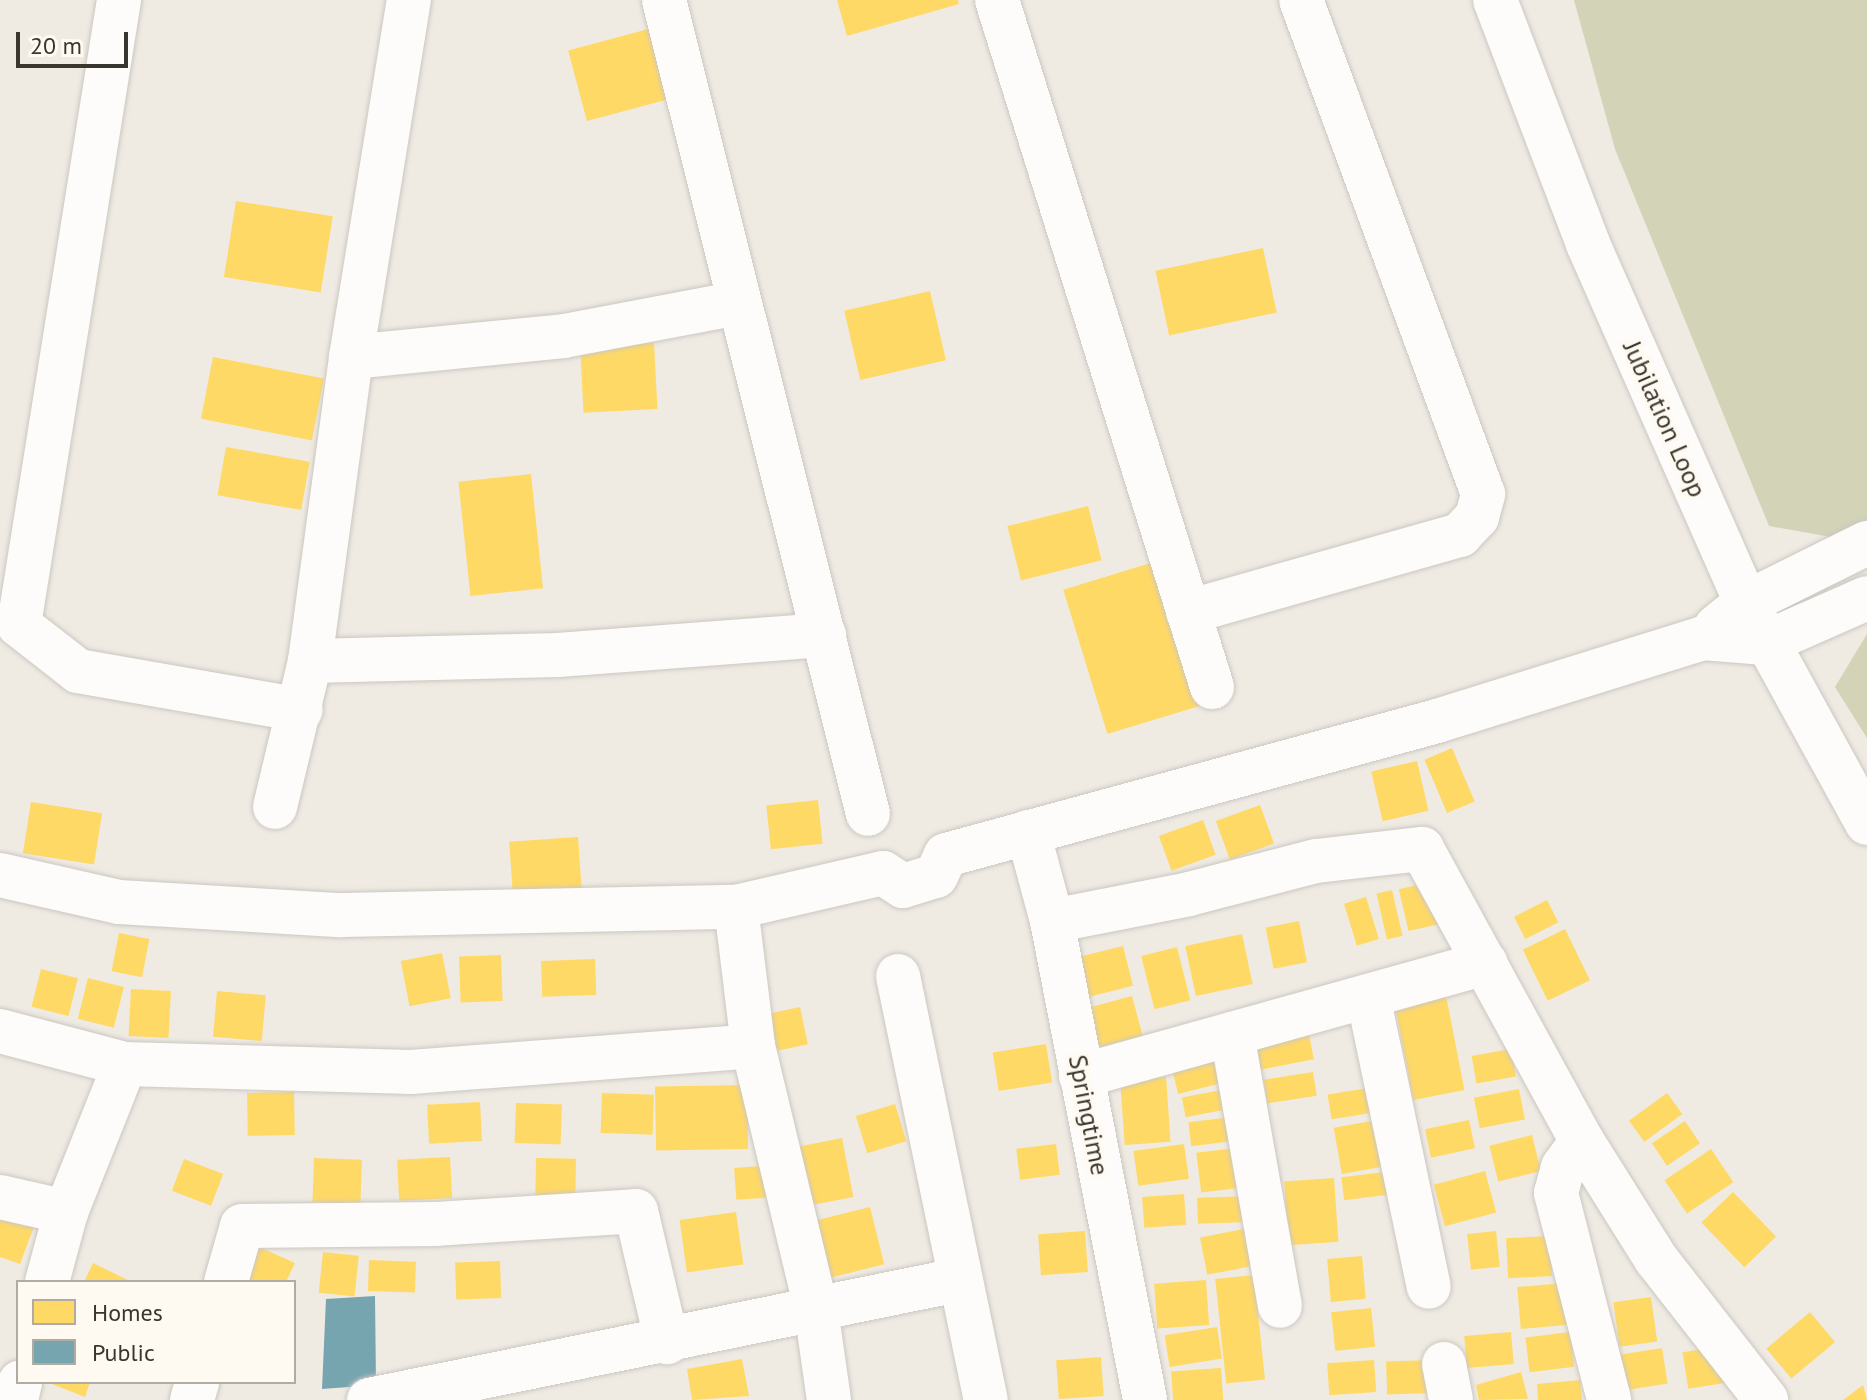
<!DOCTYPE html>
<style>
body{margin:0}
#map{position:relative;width:1867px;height:1400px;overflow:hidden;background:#efebe3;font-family:"PT Sans",sans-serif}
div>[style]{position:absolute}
.green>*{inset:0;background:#d2d3b7}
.homes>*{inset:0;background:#ffd966;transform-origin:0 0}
.public>*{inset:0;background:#76a5af}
.roads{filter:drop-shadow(0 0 2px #cbc7c1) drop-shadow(0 0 2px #cbc7c1)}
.minor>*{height:44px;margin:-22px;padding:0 22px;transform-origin:22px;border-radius:22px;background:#fdfcfb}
.major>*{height:44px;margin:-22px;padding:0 22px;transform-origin:22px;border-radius:22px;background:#fdfcfb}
span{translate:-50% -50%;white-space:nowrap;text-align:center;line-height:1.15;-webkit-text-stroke:8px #fffaf1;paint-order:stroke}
.street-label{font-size:26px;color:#393630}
.legend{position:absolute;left:16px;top:1280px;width:280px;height:104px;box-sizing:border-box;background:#fffaf1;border:2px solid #b0aca4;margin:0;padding:10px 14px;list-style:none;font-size:24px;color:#393630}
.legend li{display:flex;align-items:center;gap:16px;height:40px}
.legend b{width:40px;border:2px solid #b0aca4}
.scale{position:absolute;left:16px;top:32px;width:112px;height:36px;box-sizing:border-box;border:4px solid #393630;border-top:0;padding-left:10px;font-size:24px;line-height:28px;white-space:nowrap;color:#393630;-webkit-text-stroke:6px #fffaf1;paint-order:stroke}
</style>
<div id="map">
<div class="green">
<div style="clip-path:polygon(1574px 0,1867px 0,1867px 520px,1831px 537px,1769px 526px,1615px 149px)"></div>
<div style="clip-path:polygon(1867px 634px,1867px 738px,1835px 687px)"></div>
</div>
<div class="homes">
<div style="clip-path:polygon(837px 0,958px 0,959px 4px,847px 36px)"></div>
<div style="left:656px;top:27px;width:73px;height:91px;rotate:75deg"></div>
<div style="left:236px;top:201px;width:98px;height:77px;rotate:9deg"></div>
<div style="left:1263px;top:248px;width:66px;height:110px;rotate:78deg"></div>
<div style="left:930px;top:291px;width:71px;height:88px;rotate:77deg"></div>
<div style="left:654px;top:343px;width:66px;height:74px;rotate:87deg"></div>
<div style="left:213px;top:357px;width:113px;height:63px;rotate:11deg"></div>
<div style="left:226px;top:447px;width:85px;height:49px;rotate:10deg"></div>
<div style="left:531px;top:474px;width:115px;height:73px;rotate:84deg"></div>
<div style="left:1088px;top:506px;width:56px;height:83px;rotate:76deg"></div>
<div style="left:1157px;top:561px;width:151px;height:98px;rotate:73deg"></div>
<div style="left:1452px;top:748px;width:58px;height:30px;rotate:67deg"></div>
<div style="left:1417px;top:761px;width:51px;height:47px;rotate:77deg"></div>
<div style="left:818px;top:800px;width:44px;height:52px;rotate:84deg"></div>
<div style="left:31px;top:802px;width:72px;height:52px;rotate:9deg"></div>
<div style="left:1260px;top:805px;width:41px;height:47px;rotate:70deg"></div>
<div style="left:1203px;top:820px;width:37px;height:47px;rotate:70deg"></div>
<div style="left:578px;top:837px;width:53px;height:69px;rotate:86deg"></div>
<div style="left:1430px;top:882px;width:43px;height:32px;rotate:77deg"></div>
<div style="left:1392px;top:890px;width:47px;height:16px;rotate:77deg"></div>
<div style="left:1366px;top:897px;width:44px;height:23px;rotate:73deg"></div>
<div style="left:1547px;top:900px;width:25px;height:37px;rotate:63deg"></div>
<div style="left:1299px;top:921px;width:42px;height:34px;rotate:79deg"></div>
<div style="left:1565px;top:929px;width:57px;height:47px;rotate:64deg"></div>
<div style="left:119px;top:933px;width:31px;height:39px;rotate:11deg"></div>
<div style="left:1242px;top:934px;width:51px;height:58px;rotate:78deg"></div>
<div style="left:1123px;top:946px;width:41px;height:48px;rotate:76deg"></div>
<div style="left:1177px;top:947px;width:55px;height:37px;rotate:76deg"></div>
<div style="left:442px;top:953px;width:46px;height:42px;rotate:79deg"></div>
<div style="left:501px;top:955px;width:46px;height:42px;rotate:88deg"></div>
<div style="left:595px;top:959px;width:36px;height:54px;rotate:88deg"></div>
<div style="left:41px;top:969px;width:38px;height:39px;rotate:14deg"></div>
<div style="left:88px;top:978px;width:37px;height:42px;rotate:14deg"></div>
<div style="left:1444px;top:985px;width:107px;height:52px;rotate:79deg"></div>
<div style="left:131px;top:989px;width:40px;height:47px;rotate:3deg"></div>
<div style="left:217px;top:991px;width:49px;height:46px;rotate:5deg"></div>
<div style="left:1132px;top:996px;width:41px;height:48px;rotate:75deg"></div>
<div style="left:800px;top:1007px;width:38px;height:36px;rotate:78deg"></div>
<div style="left:1306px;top:1019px;width:41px;height:55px;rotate:79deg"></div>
<div style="left:1046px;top:1044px;width:39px;height:54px;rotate:81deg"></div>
<div style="left:1511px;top:1049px;width:28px;height:40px;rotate:80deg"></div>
<div style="left:1218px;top:1051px;width:32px;height:49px;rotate:76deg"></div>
<div style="left:1313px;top:1072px;width:24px;height:50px;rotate:81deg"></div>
<div style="left:1166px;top:1077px;width:65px;height:46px;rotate:86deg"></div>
<div style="left:747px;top:1085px;width:64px;height:92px;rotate:89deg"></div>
<div style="left:1375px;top:1087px;width:25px;height:48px;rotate:81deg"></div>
<div style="left:1226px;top:1089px;width:20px;height:45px;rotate:79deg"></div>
<div style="left:1519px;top:1089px;width:31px;height:46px;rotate:79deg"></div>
<div style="left:294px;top:1092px;width:43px;height:47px;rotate:89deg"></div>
<div style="left:602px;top:1093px;width:52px;height:40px;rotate:2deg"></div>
<div style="left:1667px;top:1093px;width:26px;height:47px;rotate:54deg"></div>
<div style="left:480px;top:1102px;width:39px;height:53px;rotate:87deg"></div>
<div style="left:516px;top:1103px;width:46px;height:40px;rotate:2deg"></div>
<div style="left:895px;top:1104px;width:39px;height:41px;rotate:73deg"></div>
<div style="left:1232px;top:1117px;width:24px;height:44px;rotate:83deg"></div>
<div style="left:1377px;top:1120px;width:47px;height:44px;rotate:80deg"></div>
<div style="left:1469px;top:1120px;width:29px;height:45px;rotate:78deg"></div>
<div style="left:1685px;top:1121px;width:27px;height:40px;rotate:56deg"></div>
<div style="left:1532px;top:1135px;width:37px;height:44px;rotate:76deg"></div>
<div style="left:842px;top:1138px;width:60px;height:44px;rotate:79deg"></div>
<div style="left:1056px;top:1144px;width:31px;height:40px;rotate:83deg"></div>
<div style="left:1184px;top:1144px;width:35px;height:51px;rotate:82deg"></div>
<div style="left:1236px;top:1148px;width:40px;height:40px;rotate:83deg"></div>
<div style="left:1711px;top:1149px;width:40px;height:56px;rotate:56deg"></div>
<div style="left:450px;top:1157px;width:41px;height:53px;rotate:87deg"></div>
<div style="left:314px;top:1158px;width:48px;height:44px;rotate:2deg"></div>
<div style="left:536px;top:1158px;width:40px;height:39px;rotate:1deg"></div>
<div style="left:184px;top:1159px;width:42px;height:34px;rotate:21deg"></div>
<div style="left:776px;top:1165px;width:32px;height:42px;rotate:86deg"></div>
<div style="left:1485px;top:1171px;width:43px;height:53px;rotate:75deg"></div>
<div style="left:1385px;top:1172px;width:23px;height:44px;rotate:83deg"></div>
<div style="left:1334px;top:1178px;width:64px;height:50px;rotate:86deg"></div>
<div style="left:1733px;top:1192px;width:62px;height:44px;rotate:46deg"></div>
<div style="left:1184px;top:1194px;width:31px;height:42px;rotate:86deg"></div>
<div style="left:1249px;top:1196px;width:26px;height:52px;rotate:88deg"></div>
<div style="left:870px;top:1207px;width:59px;height:56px;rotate:76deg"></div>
<div style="clip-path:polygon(0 1211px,35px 1224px,20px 1264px,0 1257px)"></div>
<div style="left:736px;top:1212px;width:53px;height:57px;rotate:82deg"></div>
<div style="left:1254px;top:1227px;width:38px;height:55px;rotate:79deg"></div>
<div style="left:1085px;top:1231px;width:41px;height:47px;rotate:86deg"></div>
<div style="left:1496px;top:1231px;width:36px;height:29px;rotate:84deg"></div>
<div style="left:1550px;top:1236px;width:40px;height:44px;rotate:87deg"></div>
<div style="clip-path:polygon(250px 1243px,295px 1263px,286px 1282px,233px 1282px)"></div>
<div style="left:323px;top:1252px;width:36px;height:41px;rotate:6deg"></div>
<div style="left:1362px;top:1256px;width:43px;height:35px;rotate:85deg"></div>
<div style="left:369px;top:1260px;width:47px;height:31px;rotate:2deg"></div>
<div style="left:500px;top:1261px;width:37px;height:45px;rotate:88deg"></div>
<div style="clip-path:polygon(93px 1263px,132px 1282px,84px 1282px)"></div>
<div style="left:1254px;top:1275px;width:105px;height:39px;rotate:84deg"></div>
<div style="left:1206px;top:1280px;width:45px;height:52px;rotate:86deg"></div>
<div style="left:1564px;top:1283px;width:42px;height:47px;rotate:85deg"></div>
<div style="left:1651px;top:1297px;width:45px;height:38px;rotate:82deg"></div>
<div style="left:1371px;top:1308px;width:39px;height:40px;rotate:84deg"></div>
<div style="left:1810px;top:1312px;width:39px;height:57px;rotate:50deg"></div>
<div style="left:1217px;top:1327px;width:32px;height:53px;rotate:81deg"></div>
<div style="left:1511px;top:1332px;width:32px;height:47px;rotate:85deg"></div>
<div style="left:1570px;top:1332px;width:35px;height:45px;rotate:83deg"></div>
<div style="left:1722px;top:1346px;width:37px;height:40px;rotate:81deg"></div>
<div style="left:1662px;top:1348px;width:36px;height:43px;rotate:81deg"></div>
<div style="left:1101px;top:1357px;width:39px;height:45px;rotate:86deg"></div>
<div style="clip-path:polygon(742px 1359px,749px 1396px,692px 1400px,687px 1369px)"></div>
<div style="left:1374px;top:1360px;width:32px;height:47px;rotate:86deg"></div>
<div style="left:1432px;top:1360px;width:33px;height:46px;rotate:88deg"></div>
<div style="left:1221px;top:1368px;width:32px;height:50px;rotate:86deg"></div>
<div style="clip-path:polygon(1521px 1372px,1528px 1399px,1479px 1400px,1476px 1385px)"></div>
<div style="clip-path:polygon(1580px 1380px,1582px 1400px,1538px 1400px,1537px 1384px)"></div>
<div style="clip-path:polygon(47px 1382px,90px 1382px,85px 1397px)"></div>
<div style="clip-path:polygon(1863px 1385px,1867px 1400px,1843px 1400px)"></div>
</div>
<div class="public">
<div style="clip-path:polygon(375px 1296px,376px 1385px,322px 1389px,326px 1299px)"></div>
</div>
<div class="roads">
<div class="minor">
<div style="left:119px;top:0;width:633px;rotate:99.09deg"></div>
<div style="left:19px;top:625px;width:75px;rotate:37.9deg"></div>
<div style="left:78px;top:671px;width:226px;rotate:9.9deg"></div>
<div style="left:664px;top:0;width:839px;rotate:75.93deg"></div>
<div style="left:997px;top:0;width:720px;rotate:72.62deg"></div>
<div style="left:351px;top:357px;width:214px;rotate:-5.6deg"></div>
<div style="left:564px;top:336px;width:177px;rotate:-10.7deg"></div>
<div style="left:1188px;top:612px;width:283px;rotate:-15.8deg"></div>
<div style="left:1460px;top:535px;width:25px;rotate:-47deg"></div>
<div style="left:1477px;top:517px;width:24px;rotate:-75deg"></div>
<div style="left:1483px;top:494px;width:526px;rotate:-110.22deg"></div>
<div style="left:1716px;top:627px;width:38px;rotate:-39deg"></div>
<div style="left:1746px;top:603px;width:135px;rotate:-26.4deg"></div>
<div style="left:310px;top:661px;width:248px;rotate:-1.4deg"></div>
<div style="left:558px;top:655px;width:267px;rotate:-4.3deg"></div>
<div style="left:275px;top:807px;width:150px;rotate:-76.5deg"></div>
<div style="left:310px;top:661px;width:307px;rotate:-82.3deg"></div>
<div style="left:351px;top:357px;width:362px;rotate:-80.8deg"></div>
<div style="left:1028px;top:832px;width:92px;rotate:74.9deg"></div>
<div style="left:1052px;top:921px;width:488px;rotate:79deg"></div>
<div style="left:0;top:875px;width:122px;rotate:12.8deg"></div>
<div style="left:119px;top:902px;width:222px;rotate:3.4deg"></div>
<div style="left:341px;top:915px;width:395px;rotate:-1.2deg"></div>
<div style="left:736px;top:907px;width:151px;rotate:-13deg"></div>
<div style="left:883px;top:873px;width:24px;rotate:33deg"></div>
<div style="left:903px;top:886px;width:34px;rotate:-17deg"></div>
<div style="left:936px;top:876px;width:23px;rotate:-65deg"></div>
<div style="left:946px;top:855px;width:509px;rotate:-15.26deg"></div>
<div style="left:1437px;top:721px;width:279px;rotate:-17.3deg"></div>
<div style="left:1703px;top:638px;width:62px;rotate:4.6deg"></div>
<div style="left:1765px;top:643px;width:111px;rotate:-23.8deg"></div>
<div style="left:736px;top:907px;width:140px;rotate:83deg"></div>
<div style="left:753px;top:1046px;width:270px;rotate:76.5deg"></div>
<div style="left:816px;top:1309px;width:92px;rotate:81.9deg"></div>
<div style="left:1052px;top:921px;width:140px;rotate:-11.1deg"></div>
<div style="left:1189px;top:894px;width:131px;rotate:-14.6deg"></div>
<div style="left:1316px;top:861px;width:107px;rotate:-6.5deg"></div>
<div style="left:1422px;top:849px;width:333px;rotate:61.3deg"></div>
<div style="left:1582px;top:1141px;width:139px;rotate:57.9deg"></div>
<div style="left:1656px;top:1259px;width:179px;rotate:52deg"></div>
<div style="left:898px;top:976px;width:433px;rotate:78.3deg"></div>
<div style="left:1368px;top:996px;width:297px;rotate:78.2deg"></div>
<div style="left:0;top:1031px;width:129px;rotate:14.8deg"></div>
<div style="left:125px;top:1064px;width:286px;rotate:1.6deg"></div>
<div style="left:411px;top:1072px;width:343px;rotate:-4.3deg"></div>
<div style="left:1232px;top:1034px;width:276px;rotate:80deg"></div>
<div style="left:1081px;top:1076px;width:420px;rotate:-15.6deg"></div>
<div style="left:1582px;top:1141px;width:32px;rotate:126deg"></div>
<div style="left:1563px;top:1167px;width:27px;rotate:105deg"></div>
<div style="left:1556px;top:1193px;width:214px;rotate:75.6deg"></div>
<div style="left:0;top:1197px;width:68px;rotate:12.8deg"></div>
<div style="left:47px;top:1282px;width:73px;rotate:-74.8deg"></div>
<div style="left:66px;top:1212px;width:159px;rotate:-68.3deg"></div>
<div style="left:226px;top:1282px;width:58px;rotate:-74.1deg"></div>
<div style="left:242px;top:1226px;width:194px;rotate:-0.6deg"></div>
<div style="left:436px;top:1224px;width:200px;rotate:-3.7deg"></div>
<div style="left:636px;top:1211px;width:135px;rotate:76.7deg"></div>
<div style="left:1444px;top:1364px;width:37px;rotate:79deg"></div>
<div style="left:16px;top:1400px;width:18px;rotate:-77deg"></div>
<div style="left:192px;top:1400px;width:19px;rotate:-74deg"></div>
<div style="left:369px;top:1400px;width:601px;rotate:-11.52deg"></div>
</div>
<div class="major">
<div style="left:1495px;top:0;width:261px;rotate:69.1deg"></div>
<div style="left:1588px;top:244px;width:392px;rotate:66.2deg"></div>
<div style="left:1746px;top:603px;width:251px;rotate:61.2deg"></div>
</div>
</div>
<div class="street-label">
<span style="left:1665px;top:419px;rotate:66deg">Jubilation Loop</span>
<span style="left:1089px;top:1115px;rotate:79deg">Springtime</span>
</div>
<ul class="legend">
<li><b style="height:22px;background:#ffd966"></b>Homes</li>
<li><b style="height:22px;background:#76a5af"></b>Public</li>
</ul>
<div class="scale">20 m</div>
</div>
